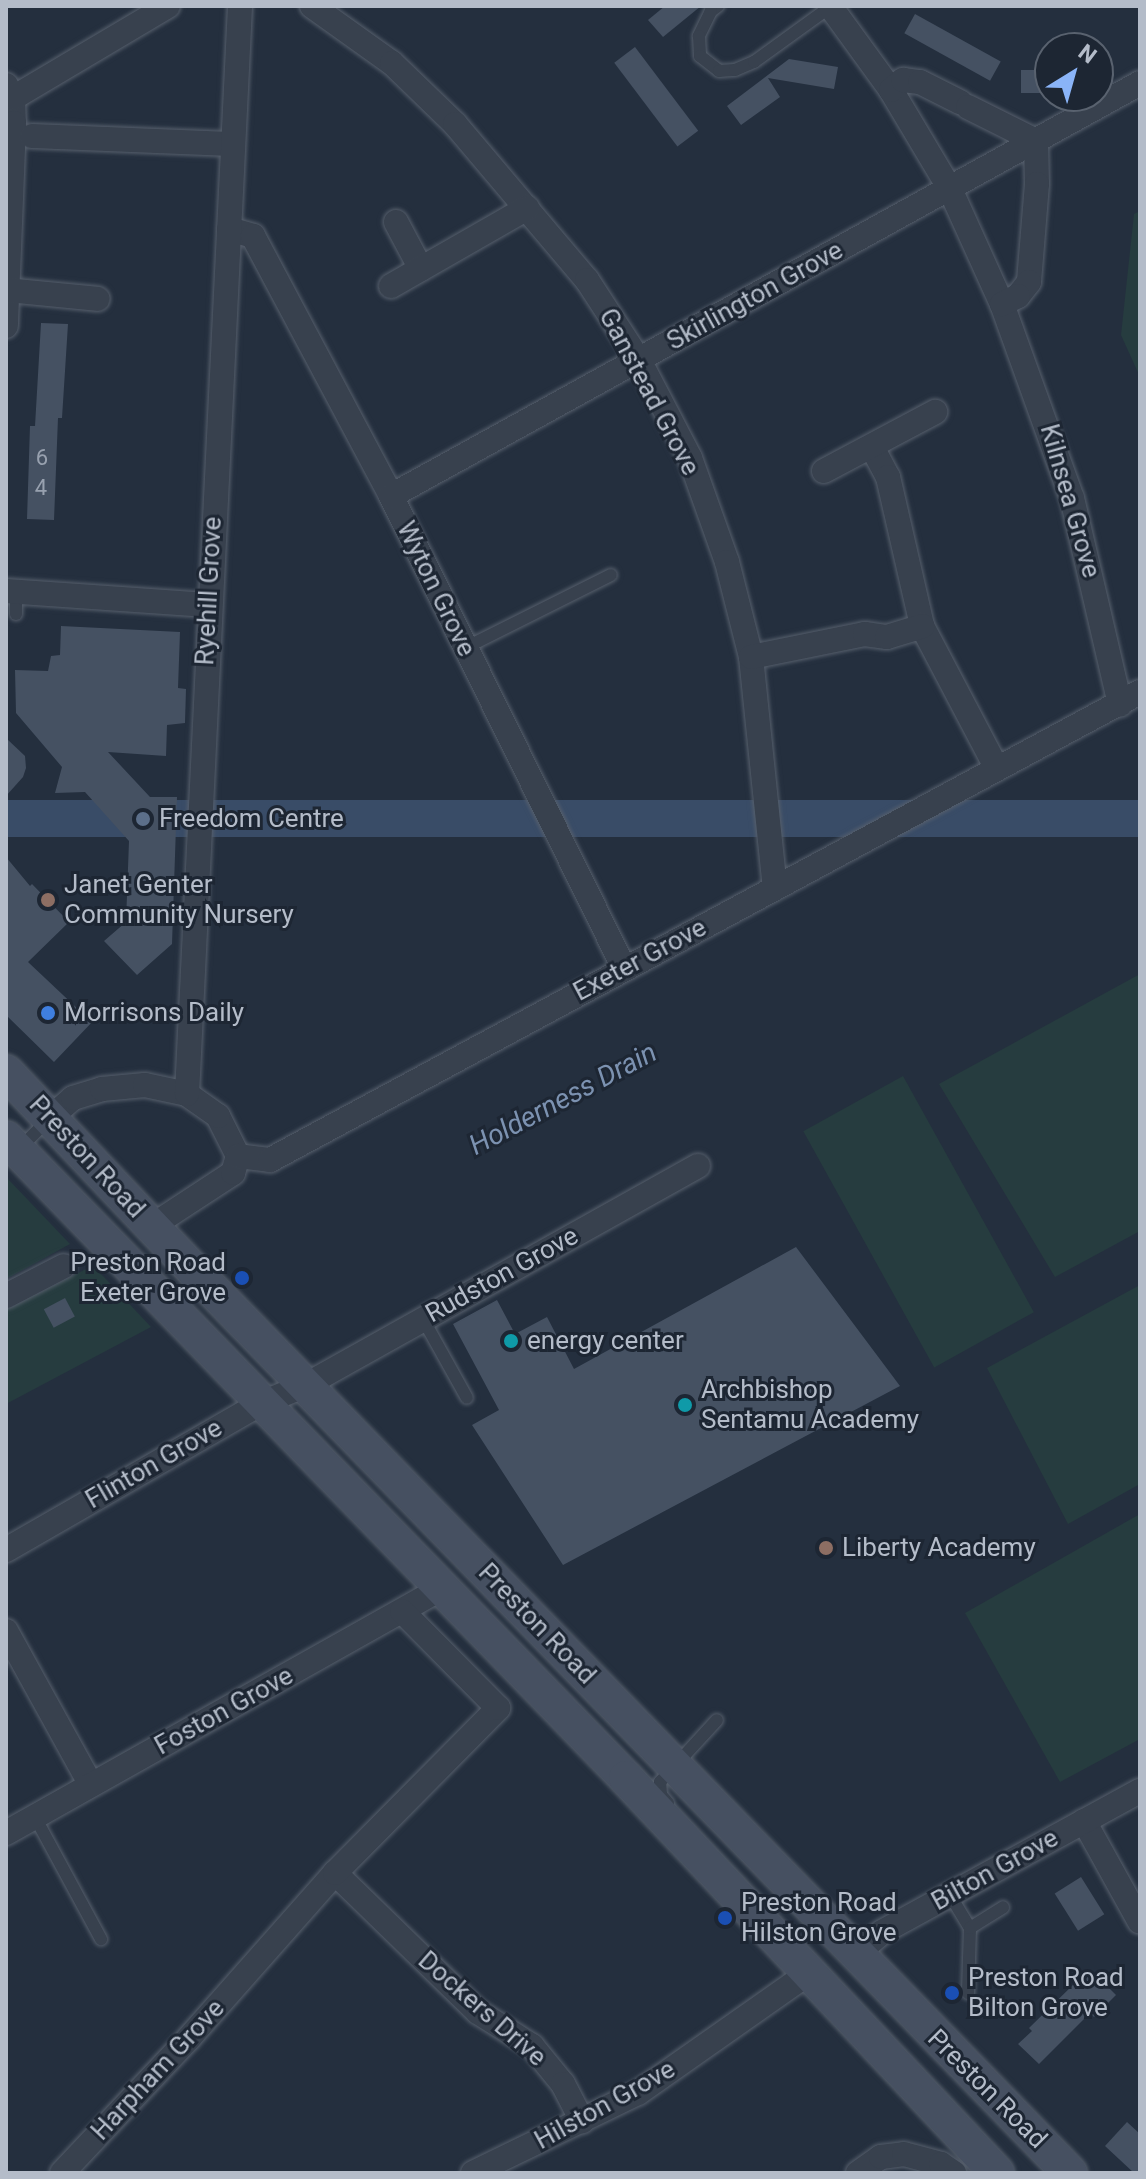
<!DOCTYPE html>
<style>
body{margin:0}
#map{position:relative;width:1146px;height:2179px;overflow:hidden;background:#242f3e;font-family:Roboto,sans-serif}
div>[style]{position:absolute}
.green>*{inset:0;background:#263c3f;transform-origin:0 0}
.water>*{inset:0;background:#394c67;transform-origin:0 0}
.building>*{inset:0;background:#455162;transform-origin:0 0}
.roads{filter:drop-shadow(0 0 2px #565f6c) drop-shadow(0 0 2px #565f6c)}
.lane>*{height:12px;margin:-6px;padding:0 6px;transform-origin:6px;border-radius:6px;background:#38414e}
.street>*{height:24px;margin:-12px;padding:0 12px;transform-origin:12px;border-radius:12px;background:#38414e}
.secondary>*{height:34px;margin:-17px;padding:0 17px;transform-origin:17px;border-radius:17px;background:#465061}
.dots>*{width:22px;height:22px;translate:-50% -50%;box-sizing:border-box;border:4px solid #1d2633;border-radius:50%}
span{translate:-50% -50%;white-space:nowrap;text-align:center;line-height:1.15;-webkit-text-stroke:6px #1d2633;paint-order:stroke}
.number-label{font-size:22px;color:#98a1af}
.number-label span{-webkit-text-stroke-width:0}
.street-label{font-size:26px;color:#b4bcc9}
.poi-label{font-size:26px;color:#b4bcc9}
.left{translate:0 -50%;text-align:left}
.right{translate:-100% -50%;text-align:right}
.water-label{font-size:28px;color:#7c92b1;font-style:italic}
.frame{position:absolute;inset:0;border:8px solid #b4bcc9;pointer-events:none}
.north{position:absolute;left:1034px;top:32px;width:80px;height:80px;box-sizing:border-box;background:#1d2633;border:2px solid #59626f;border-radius:50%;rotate:37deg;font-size:22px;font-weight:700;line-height:32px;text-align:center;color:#b4bcc9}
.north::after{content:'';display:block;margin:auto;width:28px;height:36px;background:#8ab4f8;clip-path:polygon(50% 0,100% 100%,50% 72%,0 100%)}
</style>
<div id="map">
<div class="green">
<div style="clip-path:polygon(1140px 211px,1140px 377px,1121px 335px,1134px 214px)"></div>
<div style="clip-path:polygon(1140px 974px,1140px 1231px,1055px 1277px,939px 1084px)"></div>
<div style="left:903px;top:1076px;width:270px;height:114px;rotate:61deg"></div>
<div style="clip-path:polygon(8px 1179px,70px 1244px,6px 1279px,6px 1182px)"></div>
<div style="clip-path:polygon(86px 1269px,95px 1269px,104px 1277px,151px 1327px,6px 1404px,6px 1310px)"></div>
<div style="clip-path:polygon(1140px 1285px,1140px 1484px,1068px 1524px,987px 1368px)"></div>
<div style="clip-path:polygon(1140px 1514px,1140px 1739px,1060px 1782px,965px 1613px)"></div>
</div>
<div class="water">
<div style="left:1140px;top:800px;width:37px;height:1285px;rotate:90deg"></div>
</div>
<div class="building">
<div style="clip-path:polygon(665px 6px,701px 6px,663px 37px,648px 20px)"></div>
<div style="left:915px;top:14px;width:98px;height:22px;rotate:29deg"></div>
<div style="left:635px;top:47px;width:105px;height:26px;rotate:53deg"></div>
<div style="clip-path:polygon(789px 59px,838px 67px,834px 89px,768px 78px,780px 97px,741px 125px,727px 106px)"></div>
<div style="left:1021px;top:70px;width:29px;height:23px"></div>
<div style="clip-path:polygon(41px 323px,68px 324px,62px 418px,58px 418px,54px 520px,27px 519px,30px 426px,35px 426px)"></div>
<div style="clip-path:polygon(61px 626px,180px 632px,178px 688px,186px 689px,185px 723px,167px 725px,166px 756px,108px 752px,150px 797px,177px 797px,172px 944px,137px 975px,104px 941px,126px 922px,129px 841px,85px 792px,55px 793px,62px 767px,16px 713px,15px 670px,48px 671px,51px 656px,60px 655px)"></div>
<div style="clip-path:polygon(6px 738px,25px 756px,26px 768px,23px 777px,6px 796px)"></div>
<div style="clip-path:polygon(6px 857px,30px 886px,32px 884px,69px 922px,28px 962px,80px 1011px,83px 1007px,95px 1019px,54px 1062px,6px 1015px)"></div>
<div style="clip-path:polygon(796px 1247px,900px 1386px,563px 1565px,472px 1425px,499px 1410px,453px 1324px,497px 1300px,515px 1334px,547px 1317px,574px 1369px)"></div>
<div style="left:65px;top:1298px;width:21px;height:24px;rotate:62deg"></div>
<div style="left:1081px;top:1877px;width:44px;height:31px;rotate:58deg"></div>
<div style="clip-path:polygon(1093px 1972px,1116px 1995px,1094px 2017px,1090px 2013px,1039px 2064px,1018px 2044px,1032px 2031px,1029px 2028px,1077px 1981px,1080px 1984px)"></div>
<div style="clip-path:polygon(1127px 2122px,1140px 2134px,1140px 2173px,1134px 2173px,1105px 2146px)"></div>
</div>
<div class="roads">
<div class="lane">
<div style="left:718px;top:6px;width:9px;rotate:144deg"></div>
<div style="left:711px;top:11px;width:28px;rotate:116deg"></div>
<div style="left:699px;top:36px;width:20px;rotate:87deg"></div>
<div style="left:700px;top:56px;width:24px;rotate:38deg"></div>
<div style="left:719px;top:71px;width:16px;rotate:-4deg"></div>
<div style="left:735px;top:70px;width:21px;rotate:-23deg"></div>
<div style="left:754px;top:62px;width:94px;rotate:-35.9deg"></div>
<div style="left:16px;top:614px;width:22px;rotate:-90deg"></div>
<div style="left:465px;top:648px;width:163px;rotate:-26.6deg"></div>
<div style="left:20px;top:1148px;width:41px;rotate:-45deg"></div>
<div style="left:423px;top:1319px;width:90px;rotate:60.9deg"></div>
<div style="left:668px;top:1803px;width:11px;rotate:-131deg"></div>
<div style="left:661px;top:1795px;width:13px;rotate:-94deg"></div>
<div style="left:660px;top:1782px;width:84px;rotate:-47.4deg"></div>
<div style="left:35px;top:1817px;width:139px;rotate:61.6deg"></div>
<div style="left:950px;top:1895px;width:39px;rotate:59deg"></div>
<div style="left:970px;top:1928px;width:65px;rotate:91.8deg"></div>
<div style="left:970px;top:1928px;width:39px;rotate:-32deg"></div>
</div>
<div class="street">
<div style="left:312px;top:6px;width:98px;rotate:35.5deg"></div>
<div style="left:392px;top:63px;width:88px;rotate:44.1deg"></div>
<div style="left:455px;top:124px;width:204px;rotate:49.8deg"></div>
<div style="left:587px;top:280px;width:95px;rotate:57deg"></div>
<div style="left:639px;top:360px;width:110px;rotate:62.5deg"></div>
<div style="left:690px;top:458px;width:110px;rotate:70.4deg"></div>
<div style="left:727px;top:562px;width:98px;rotate:75.8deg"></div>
<div style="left:751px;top:657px;width:232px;rotate:84.1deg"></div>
<div style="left:830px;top:6px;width:104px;rotate:54deg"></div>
<div style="left:891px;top:90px;width:115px;rotate:59.2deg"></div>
<div style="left:950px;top:189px;width:126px;rotate:65.7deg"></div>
<div style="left:1002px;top:304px;width:206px;rotate:70.2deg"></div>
<div style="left:1072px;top:498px;width:212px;rotate:76.9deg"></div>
<div style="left:6px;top:85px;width:15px;rotate:62deg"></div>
<div style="left:13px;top:98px;width:25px;rotate:88deg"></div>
<div style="left:14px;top:123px;width:203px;rotate:92.3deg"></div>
<div style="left:891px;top:90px;width:16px;rotate:-40deg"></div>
<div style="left:903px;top:80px;width:17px;rotate:7deg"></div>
<div style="left:920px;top:82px;width:45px;rotate:26.6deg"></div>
<div style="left:13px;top:98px;width:180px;rotate:-30.7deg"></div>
<div style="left:968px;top:107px;width:76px;rotate:26.6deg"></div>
<div style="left:1036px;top:141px;width:43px;rotate:88.7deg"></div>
<div style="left:1037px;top:184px;width:98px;rotate:94.7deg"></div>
<div style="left:1029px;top:282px;width:18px;rotate:128deg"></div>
<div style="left:1018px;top:296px;width:18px;rotate:153deg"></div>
<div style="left:32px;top:136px;width:199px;rotate:2.3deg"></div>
<div style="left:396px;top:222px;width:53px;rotate:62deg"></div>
<div style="left:229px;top:229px;width:25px;rotate:16deg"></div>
<div style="left:253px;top:236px;width:294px;rotate:62deg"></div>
<div style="left:391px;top:496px;width:526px;rotate:63.73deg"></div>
<div style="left:391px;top:286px;width:157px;rotate:-29.8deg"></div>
<div style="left:7px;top:290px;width:91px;rotate:5.6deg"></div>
<div style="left:872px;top:447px;width:34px;rotate:62deg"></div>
<div style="left:888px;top:477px;width:153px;rotate:77.1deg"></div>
<div style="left:922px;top:626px;width:161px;rotate:62.3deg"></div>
<div style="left:824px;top:471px;width:126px;rotate:-28deg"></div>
<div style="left:391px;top:496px;width:855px;rotate:-28.87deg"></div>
<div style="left:6px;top:591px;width:202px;rotate:4deg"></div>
<div style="left:751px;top:657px;width:116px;rotate:-11.4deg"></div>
<div style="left:865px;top:634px;width:22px;rotate:8deg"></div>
<div style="left:887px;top:637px;width:37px;rotate:-17deg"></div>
<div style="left:50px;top:1118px;width:30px;rotate:-41deg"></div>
<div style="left:73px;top:1098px;width:30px;rotate:-17deg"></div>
<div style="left:102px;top:1089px;width:43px;rotate:-5.3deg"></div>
<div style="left:145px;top:1085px;width:43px;rotate:12.1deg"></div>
<div style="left:238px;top:1156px;width:45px;rotate:-116.6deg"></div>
<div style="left:218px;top:1116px;width:38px;rotate:-145deg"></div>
<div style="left:187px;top:1094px;width:1089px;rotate:-87.21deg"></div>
<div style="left:152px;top:1226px;width:97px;rotate:-33.2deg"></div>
<div style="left:233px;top:1173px;width:18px;rotate:-74deg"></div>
<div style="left:238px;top:1156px;width:32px;rotate:7deg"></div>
<div style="left:270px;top:1160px;width:988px;rotate:-28.28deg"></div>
<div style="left:6px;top:1296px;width:65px;rotate:-27.3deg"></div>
<div style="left:6px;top:1550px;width:295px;rotate:-29.9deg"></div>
<div style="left:262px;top:1403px;width:48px;rotate:-22.2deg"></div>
<div style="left:306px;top:1385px;width:449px;rotate:-29.2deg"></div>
<div style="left:6px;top:1631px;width:174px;rotate:61.1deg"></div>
<div style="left:1084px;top:1821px;width:115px;rotate:61deg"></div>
<div style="left:6px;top:1833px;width:500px;rotate:-29.33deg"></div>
<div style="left:335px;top:1873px;width:199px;rotate:44.2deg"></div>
<div style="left:478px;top:2012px;width:64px;rotate:32.2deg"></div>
<div style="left:532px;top:2046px;width:49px;rotate:50.8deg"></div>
<div style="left:563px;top:2084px;width:42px;rotate:62.8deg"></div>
<div style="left:855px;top:1955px;width:35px;rotate:-40deg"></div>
<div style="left:882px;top:1932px;width:294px;rotate:-28.7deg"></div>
<div style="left:62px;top:2173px;width:185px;rotate:-46.7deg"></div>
<div style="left:189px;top:2038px;width:220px;rotate:-48.5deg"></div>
<div style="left:335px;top:1873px;width:232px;rotate:-45.3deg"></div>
<div style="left:498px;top:1708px;width:136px;rotate:-134.7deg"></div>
<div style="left:473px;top:2173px;width:183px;rotate:-25.9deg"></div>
<div style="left:638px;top:2093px;width:209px;rotate:-35.1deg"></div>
<div style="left:858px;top:2173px;width:28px;rotate:-35deg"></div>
<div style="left:881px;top:2157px;width:23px;rotate:-7deg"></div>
<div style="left:904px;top:2154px;width:38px;rotate:15deg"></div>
<div style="left:941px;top:2164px;width:16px;rotate:35deg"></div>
</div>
<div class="secondary">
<div style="left:6px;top:1072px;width:275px;rotate:46.6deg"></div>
<div style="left:195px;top:1272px;width:1256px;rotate:45.84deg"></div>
<div style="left:6px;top:1138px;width:891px;rotate:45.91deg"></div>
<div style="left:626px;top:1778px;width:542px;rotate:46.79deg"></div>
</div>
</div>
<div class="dots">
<div style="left:143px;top:819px;background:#5c6f8a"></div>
<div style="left:48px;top:900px;background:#8d6e63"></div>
<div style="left:48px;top:1013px;background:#3f7fe0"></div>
<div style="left:242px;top:1278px;background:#1a4fb4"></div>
<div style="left:511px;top:1341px;background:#0f9aa8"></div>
<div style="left:685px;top:1405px;background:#0f9aa8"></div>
<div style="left:826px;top:1548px;background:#8d6e63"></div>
<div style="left:725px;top:1918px;background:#1a4fb4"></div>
<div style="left:952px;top:1993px;background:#1a4fb4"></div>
</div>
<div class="number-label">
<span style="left:42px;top:458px">6</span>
<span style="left:41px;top:488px">4</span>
</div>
<div class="street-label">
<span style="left:755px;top:296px;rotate:-29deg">Skirlington Grove</span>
<span style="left:649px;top:392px;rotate:62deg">Ganstead Grove</span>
<span style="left:1070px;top:501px;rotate:74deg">Kilnsea Grove</span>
<span style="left:436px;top:589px;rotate:64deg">Wyton Grove</span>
<span style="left:209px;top:591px;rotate:-87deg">Ryehill Grove</span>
<span style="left:640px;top:960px;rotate:-28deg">Exeter Grove</span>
<span style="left:87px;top:1157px;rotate:47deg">Preston Road</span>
<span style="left:502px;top:1275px;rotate:-29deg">Rudston Grove</span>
<span style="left:154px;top:1464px;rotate:-30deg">Flinton Grove</span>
<span style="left:537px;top:1624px;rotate:46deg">Preston Road</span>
<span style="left:224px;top:1711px;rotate:-29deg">Foston Grove</span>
<span style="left:995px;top:1870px;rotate:-29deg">Bilton Grove</span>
<span style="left:482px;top:2009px;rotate:41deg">Dockers Drive</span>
<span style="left:158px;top:2070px;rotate:-47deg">Harpham Grove</span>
<span style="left:987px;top:2089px;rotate:45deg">Preston Road</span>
<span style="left:605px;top:2105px;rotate:-29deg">Hilston Grove</span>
</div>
<div class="poi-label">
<span class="left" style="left:159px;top:819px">Freedom Centre</span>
<span class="left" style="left:64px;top:900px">Janet Genter<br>Community Nursery</span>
<span class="left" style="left:64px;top:1013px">Morrisons Daily</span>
<span class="right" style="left:226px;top:1278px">Preston Road<br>Exeter Grove</span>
<span class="left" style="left:527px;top:1341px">energy center</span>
<span class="left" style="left:701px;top:1405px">Archbishop<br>Sentamu Academy</span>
<span class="left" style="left:842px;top:1548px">Liberty Academy</span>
<span class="left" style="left:741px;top:1918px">Preston Road<br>Hilston Grove</span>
<span class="left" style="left:968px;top:1993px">Preston Road<br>Bilton Grove</span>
</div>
<div class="water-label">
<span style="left:563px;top:1099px;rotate:-28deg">Holderness Drain</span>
</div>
<div class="frame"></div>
<div class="north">N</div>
</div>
